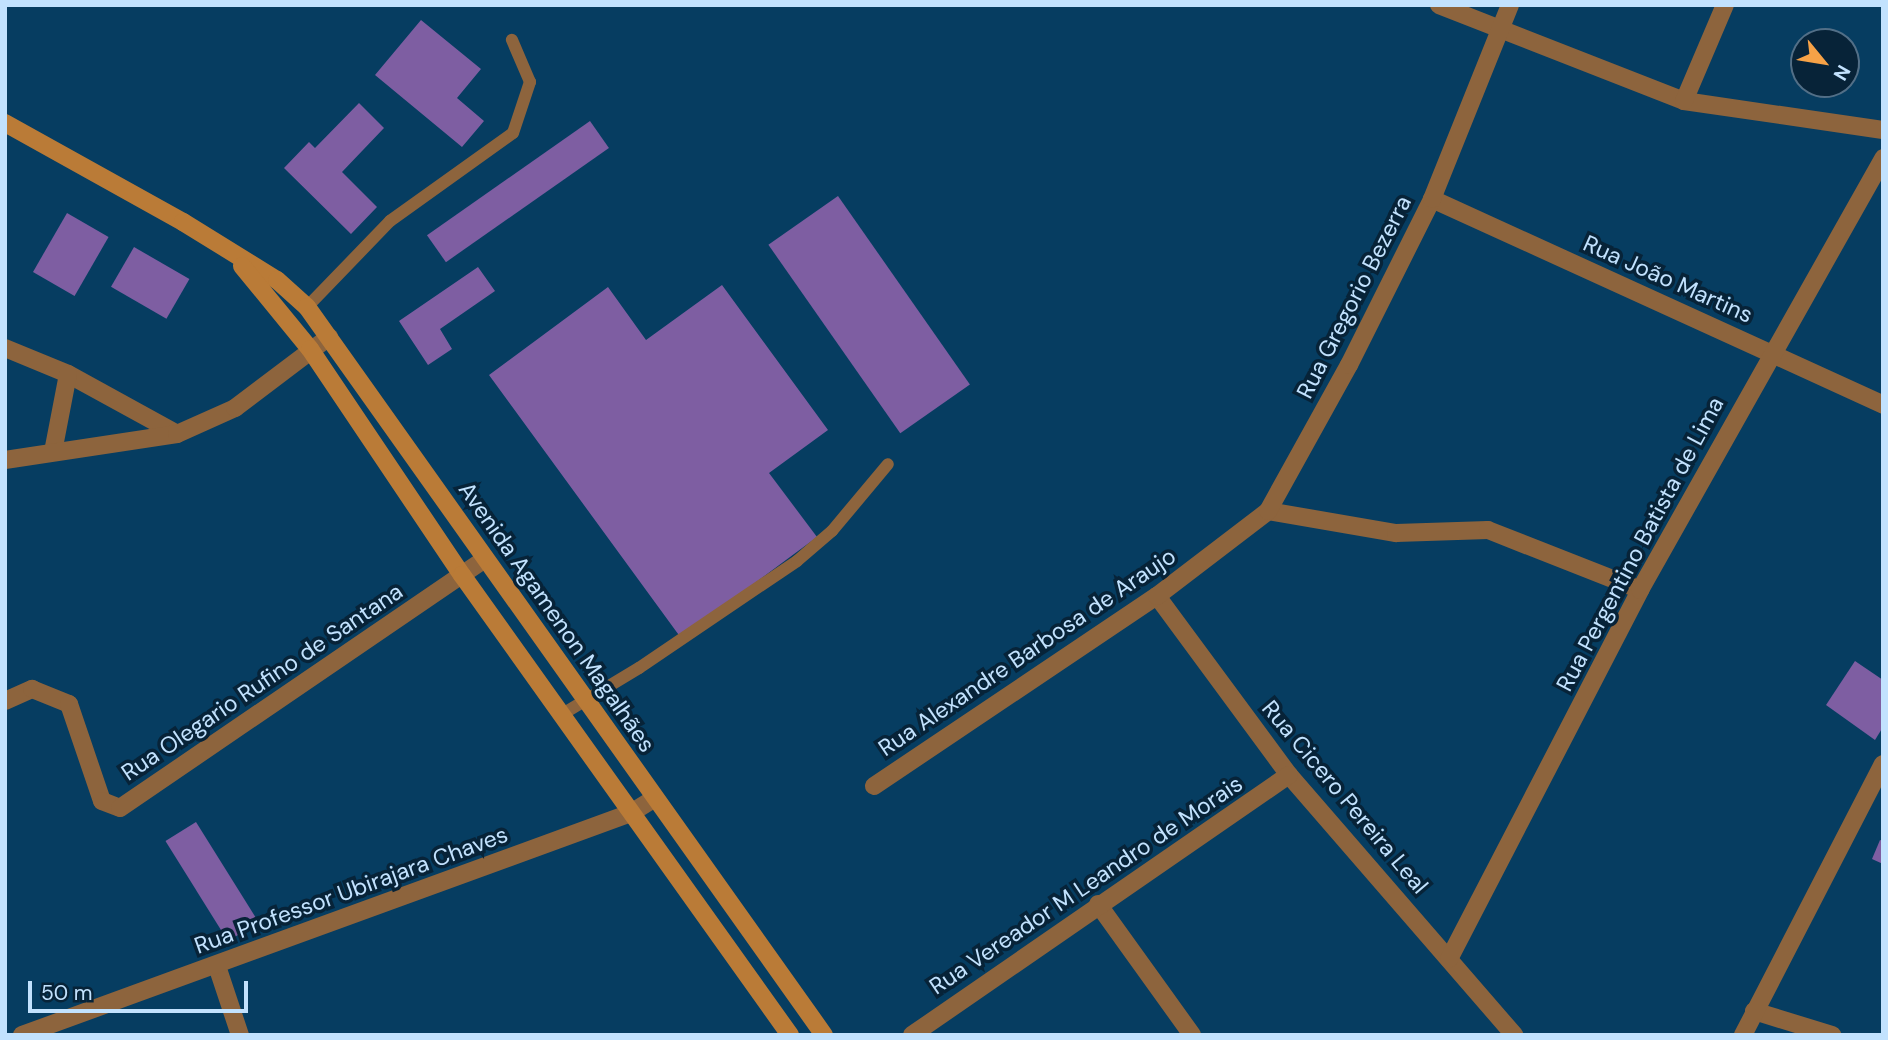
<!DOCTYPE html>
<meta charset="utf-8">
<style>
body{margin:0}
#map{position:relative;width:1888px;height:1040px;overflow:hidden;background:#063d61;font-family:"DM Sans",sans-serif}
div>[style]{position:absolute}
.building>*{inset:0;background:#7e5ea2;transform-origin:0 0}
.service>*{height:12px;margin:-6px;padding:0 6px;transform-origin:6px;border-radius:6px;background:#8d643d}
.minor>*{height:18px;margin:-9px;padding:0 9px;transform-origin:9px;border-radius:9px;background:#8d643d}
.secondary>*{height:18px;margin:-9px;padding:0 9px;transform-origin:9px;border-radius:9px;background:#ba7b37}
span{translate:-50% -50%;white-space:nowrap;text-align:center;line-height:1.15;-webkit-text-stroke:7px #072338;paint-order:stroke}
.street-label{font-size:23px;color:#c2e2fe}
.frame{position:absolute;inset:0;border:7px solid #c2e2fe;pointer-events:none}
.north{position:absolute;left:1790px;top:28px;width:70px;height:70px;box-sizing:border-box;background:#072338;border:2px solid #526f87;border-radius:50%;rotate:120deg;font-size:19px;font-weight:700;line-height:28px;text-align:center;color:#c2e2fe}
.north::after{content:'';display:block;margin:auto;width:24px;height:32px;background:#f6a247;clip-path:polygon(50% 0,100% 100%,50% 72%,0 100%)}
.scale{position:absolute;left:28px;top:981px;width:220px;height:32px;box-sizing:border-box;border:4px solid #c2e2fe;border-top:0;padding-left:9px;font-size:21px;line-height:24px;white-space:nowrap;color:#c2e2fe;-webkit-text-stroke:5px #072338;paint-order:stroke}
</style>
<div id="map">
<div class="building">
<div style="clip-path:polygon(421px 20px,481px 69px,457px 98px,484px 121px,462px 147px,375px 75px)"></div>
<div style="clip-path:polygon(359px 103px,384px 128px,342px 172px,377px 207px,351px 234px,284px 168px,309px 142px,315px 148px)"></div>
<div style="left:590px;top:121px;width:33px;height:199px;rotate:55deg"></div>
<div style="left:838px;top:196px;width:230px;height:85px;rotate:55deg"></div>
<div style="left:67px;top:213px;width:48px;height:68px;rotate:30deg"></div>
<div style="left:134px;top:247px;width:64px;height:46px;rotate:30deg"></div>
<div style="clip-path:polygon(478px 267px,495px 291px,440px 329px,452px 349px,428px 365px,399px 321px)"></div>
<div style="clip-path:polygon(722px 285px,828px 430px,769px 473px,817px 537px,681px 638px,489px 375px,608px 287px,646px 340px)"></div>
<div style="clip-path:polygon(1855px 661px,1883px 680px,1883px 727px,1875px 740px,1826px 705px)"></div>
<div style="left:196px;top:822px;width:118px;height:36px;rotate:58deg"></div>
<div style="clip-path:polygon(1880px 840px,1883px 841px,1883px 864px,1872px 859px)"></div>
</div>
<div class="service">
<div style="left:307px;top:307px;width:120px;rotate:-46deg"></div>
<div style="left:390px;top:221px;width:151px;rotate:-35.6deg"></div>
<div style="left:513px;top:133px;width:54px;rotate:-71.6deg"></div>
<div style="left:530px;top:82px;width:46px;rotate:-113.2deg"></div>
<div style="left:561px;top:715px;width:91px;rotate:-31.1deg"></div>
<div style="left:639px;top:668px;width:191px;rotate:-34.1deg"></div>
<div style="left:797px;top:561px;width:46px;rotate:-40.6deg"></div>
<div style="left:832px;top:531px;width:87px;rotate:-50.1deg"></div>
</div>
<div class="minor">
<div style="left:1439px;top:5px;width:263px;rotate:21.4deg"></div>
<div style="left:1684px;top:101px;width:201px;rotate:8.3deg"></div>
<div style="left:1684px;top:101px;width:104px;rotate:-66.9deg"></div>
<div style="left:1432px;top:199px;width:496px;rotate:24.5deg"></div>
<div style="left:5px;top:348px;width:68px;rotate:22.4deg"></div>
<div style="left:68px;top:374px;width:124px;rotate:28.8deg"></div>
<div style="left:53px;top:452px;width:79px;rotate:-79.1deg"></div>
<div style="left:5px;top:460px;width:174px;rotate:-8.6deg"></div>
<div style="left:177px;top:434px;width:64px;rotate:-24.1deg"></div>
<div style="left:235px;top:408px;width:118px;rotate:-37.1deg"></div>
<div style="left:1268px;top:511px;width:130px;rotate:9.8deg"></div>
<div style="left:1396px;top:533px;width:92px;rotate:-1.9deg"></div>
<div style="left:1488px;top:530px;width:163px;rotate:21.5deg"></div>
<div style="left:1157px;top:596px;width:222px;rotate:53.6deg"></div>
<div style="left:1289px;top:775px;width:344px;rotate:49.1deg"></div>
<div style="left:5px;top:701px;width:30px;rotate:-24deg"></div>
<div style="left:32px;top:689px;width:40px;rotate:22deg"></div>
<div style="left:69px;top:704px;width:102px;rotate:71.2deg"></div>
<div style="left:102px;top:801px;width:19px;rotate:21deg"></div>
<div style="left:120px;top:808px;width:442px;rotate:-34.3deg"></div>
<div style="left:874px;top:786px;width:341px;rotate:-33.9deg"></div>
<div style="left:1157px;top:596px;width:140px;rotate:-37.4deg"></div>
<div style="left:1268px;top:511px;width:167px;rotate:-61deg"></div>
<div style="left:1349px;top:365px;width:186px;rotate:-63.4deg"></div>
<div style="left:1432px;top:199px;width:209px;rotate:-68.1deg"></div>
<div style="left:1098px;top:904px;width:161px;rotate:54.3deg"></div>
<div style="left:1449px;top:959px;width:416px;rotate:-62.6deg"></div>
<div style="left:1640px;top:590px;width:496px;rotate:-60.6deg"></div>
<div style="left:217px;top:966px;width:73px;rotate:71.6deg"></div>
<div style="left:1754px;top:1011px;width:82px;rotate:17.1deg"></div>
<div style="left:22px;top:1035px;width:648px;rotate:-20.03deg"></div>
<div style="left:631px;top:813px;width:28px;rotate:-32deg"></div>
<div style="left:912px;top:1035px;width:458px;rotate:-34.6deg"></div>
<div style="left:1743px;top:1035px;width:305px;rotate:-62.7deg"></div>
</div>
<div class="secondary">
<div style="left:5px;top:123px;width:204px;rotate:29.1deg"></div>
<div style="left:183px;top:222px;width:110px;rotate:31.7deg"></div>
<div style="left:277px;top:280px;width:40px;rotate:42deg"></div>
<div style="left:307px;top:307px;width:893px;rotate:54.62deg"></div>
<div style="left:242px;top:266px;width:107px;rotate:50.7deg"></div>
<div style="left:310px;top:349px;width:272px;rotate:56.1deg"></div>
<div style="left:462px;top:575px;width:565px;rotate:54.51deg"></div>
</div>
<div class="street-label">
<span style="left:1668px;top:279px;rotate:24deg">Rua João Martins</span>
<span style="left:1354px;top:297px;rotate:-63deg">Rua Gregorio Bezerra</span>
<span style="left:1640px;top:544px;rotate:-62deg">Rua Pergentino Batista de Lima</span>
<span style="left:557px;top:617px;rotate:55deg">Avenida Agamenon Magalhães</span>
<span style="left:1027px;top:652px;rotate:-34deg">Rua Alexandre Barbosa de Araujo</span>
<span style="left:262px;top:682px;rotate:-34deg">Rua Olegario Rufino de Santana</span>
<span style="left:1345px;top:797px;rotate:50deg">Rua Cicero Pereira Leal</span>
<span style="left:1086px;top:885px;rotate:-34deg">Rua Vereador M Leandro de Morais</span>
<span style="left:351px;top:890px;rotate:-20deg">Rua Professor Ubirajara Chaves</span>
</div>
<div class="frame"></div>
<div class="north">N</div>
<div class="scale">50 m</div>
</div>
